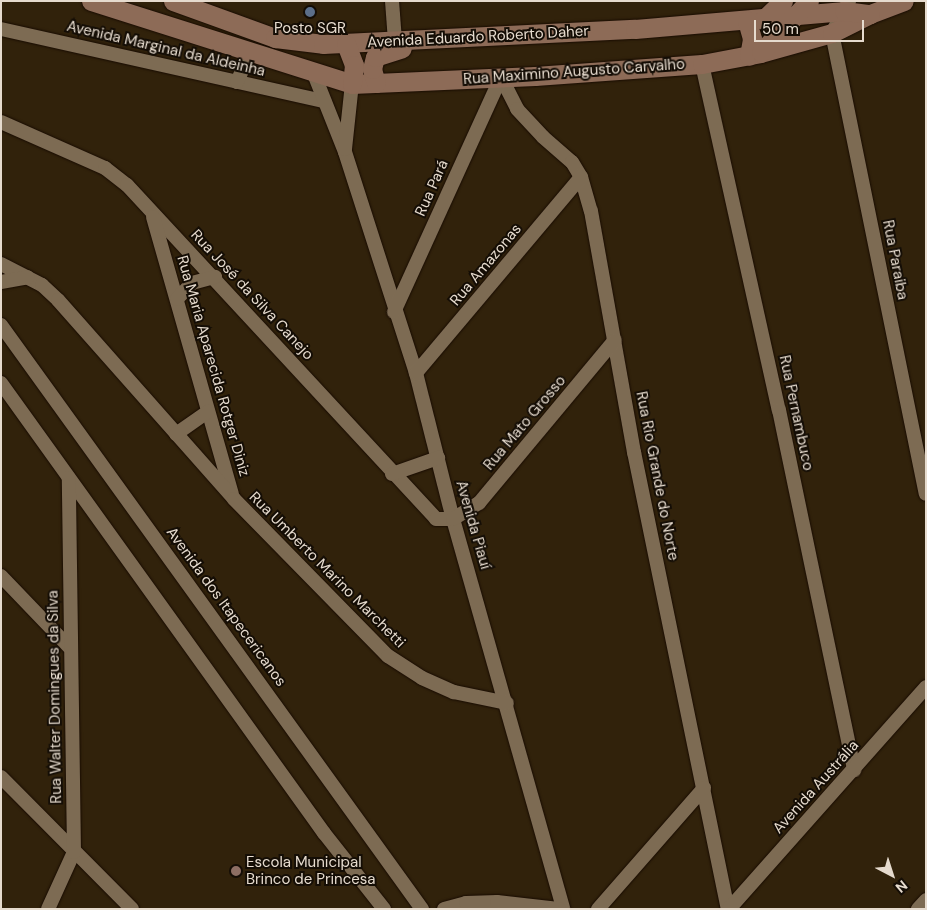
<!DOCTYPE html>
<meta charset="utf-8">
<style>
body{margin:0}
#map{position:relative;width:927px;height:910px;overflow:hidden;background:#31220b;font-family:"DM Sans",sans-serif}
div>[style]{position:absolute}
.roads{filter:drop-shadow(0 0 1px #180b00) drop-shadow(0 0 1px #180b00)}
.street>*{height:14px;margin:-7px;padding:0 7px;transform-origin:7px;border-radius:7px;background:#7d6b53}
.secondary>*{height:19px;margin:-9.5px;padding:0 9.5px;transform-origin:9.5px;border-radius:9.5px;background:#8d6b57}
.dots>*{width:14px;height:14px;translate:-50% -50%;box-sizing:border-box;border:2px solid #140d05;border-radius:50%}
span{translate:-50% -50%;white-space:nowrap;text-align:center;line-height:1.15;-webkit-text-stroke:4px #140d05;paint-order:stroke}
.poi-label{font-size:15px;color:#e6dbce}
.left{translate:0 -50%;text-align:left}
.street-label{font-size:15px;color:#e6dbce}
.frame{position:absolute;inset:0;border:2px solid #e6dbce;pointer-events:none}
.north{position:absolute;left:867px;top:850px;width:50px;height:50px;-webkit-text-stroke:4px #140d05;paint-order:stroke;rotate:140deg;font-size:14px;font-weight:700;line-height:20px;text-align:center;color:#e6dbce}
.north::after{content:'';display:block;margin:auto;width:18px;height:22px;background:#e6dbce;clip-path:polygon(50% 0,100% 100%,50% 72%,0 100%)}
.scale{position:absolute;left:754px;top:20px;width:110px;height:22px;box-sizing:border-box;border:2px solid #e6dbce;border-top:0;padding-left:6px;font-size:15px;line-height:18px;white-space:nowrap;color:#e6dbce;-webkit-text-stroke:4px #140d05;paint-order:stroke}
</style>
<div id="map">
<div class="roads">
<div class="street">
<div style="left:392px;top:1px;width:40px;rotate:85.7deg"></div>
<div style="left:849px;top:1px;width:36px;rotate:118deg"></div>
<div style="left:832px;top:33px;width:470px;rotate:78.5deg"></div>
<div style="left:1px;top:29px;width:331px;rotate:12.6deg"></div>
<div style="left:702px;top:64px;width:354px;rotate:77.5deg"></div>
<div style="left:779px;top:410px;width:368px;rotate:78.2deg"></div>
<div style="left:314px;top:74px;width:84px;rotate:68.3deg"></div>
<div style="left:345px;top:152px;width:232px;rotate:72.2deg"></div>
<div style="left:416px;top:373px;width:151px;rotate:75.8deg"></div>
<div style="left:453px;top:519px;width:405px;rotate:74.2deg"></div>
<div style="left:501px;top:77px;width:36px;rotate:63deg"></div>
<div style="left:517px;top:109px;width:38px;rotate:47deg"></div>
<div style="left:543px;top:137px;width:38px;rotate:41deg"></div>
<div style="left:572px;top:162px;width:17px;rotate:59deg"></div>
<div style="left:581px;top:177px;width:35px;rotate:74deg"></div>
<div style="left:591px;top:211px;width:245px;rotate:79.9deg"></div>
<div style="left:634px;top:452px;width:467px;rotate:78.4deg"></div>
<div style="left:237px;top:82px;width:34px;rotate:-66deg"></div>
<div style="left:1px;top:122px;width:114px;rotate:23.9deg"></div>
<div style="left:105px;top:168px;width:28px;rotate:38deg"></div>
<div style="left:127px;top:185px;width:455px;rotate:47.2deg"></div>
<div style="left:436px;top:519px;width:17px"></div>
<div style="left:453px;top:519px;width:31px;rotate:-32deg"></div>
<div style="left:479px;top:503px;width:212px;rotate:-50.2deg"></div>
<div style="left:345px;top:149px;width:65px;rotate:-83.9deg"></div>
<div style="left:153px;top:217px;width:288px;rotate:74.1deg"></div>
<div style="left:1px;top:264px;width:46px;rotate:27.1deg"></div>
<div style="left:42px;top:285px;width:22px;rotate:43deg"></div>
<div style="left:58px;top:300px;width:266px;rotate:48.5deg"></div>
<div style="left:234px;top:499px;width:220px;rotate:45.6deg"></div>
<div style="left:388px;top:656px;width:40px;rotate:32.9deg"></div>
<div style="left:422px;top:678px;width:35px;rotate:24deg"></div>
<div style="left:454px;top:692px;width:54px;rotate:11.7deg"></div>
<div style="left:1px;top:282px;width:27px;rotate:-10deg"></div>
<div style="left:177px;top:299px;width:22px;rotate:-47deg"></div>
<div style="left:192px;top:283px;width:24px;rotate:-15deg"></div>
<div style="left:394px;top:312px;width:258px;rotate:-65.5deg"></div>
<div style="left:1px;top:325px;width:720px;rotate:54.21deg"></div>
<div style="left:416px;top:373px;width:256px;rotate:-49.9deg"></div>
<div style="left:1px;top:383px;width:554px;rotate:54.33deg"></div>
<div style="left:324px;top:833px;width:97px;rotate:51.7deg"></div>
<div style="left:176px;top:434px;width:39px;rotate:-35deg"></div>
<div style="left:392px;top:474px;width:49px;rotate:-19.2deg"></div>
<div style="left:1px;top:576px;width:98px;rotate:46.2deg"></div>
<div style="left:1px;top:777px;width:186px;rotate:45.2deg"></div>
<div style="left:48px;top:909px;width:63px;rotate:-65.5deg"></div>
<div style="left:74px;top:852px;width:374px;rotate:-90.8deg"></div>
<div style="left:444px;top:909px;width:23px;rotate:-15deg"></div>
<div style="left:466px;top:903px;width:31px;rotate:-2deg"></div>
<div style="left:497px;top:902px;width:62px;rotate:6.4deg"></div>
<div style="left:598px;top:909px;width:161px;rotate:-48.8deg"></div>
<div style="left:729px;top:909px;width:297px;rotate:-48.4deg"></div>
<div style="left:918px;top:909px;width:12px;rotate:-48deg"></div>
</div>
<div class="secondary">
<div style="left:91px;top:1px;width:274px;rotate:17.6deg"></div>
<div style="left:352px;top:84px;width:183px;rotate:-2.5deg"></div>
<div style="left:535px;top:76px;width:167px;rotate:-4.1deg"></div>
<div style="left:702px;top:64px;width:59px;rotate:-10.7deg"></div>
<div style="left:760px;top:53px;width:75px;rotate:-15.5deg"></div>
<div style="left:832px;top:33px;width:42px;rotate:-26.6deg"></div>
<div style="left:870px;top:14px;width:36px;rotate:-21deg"></div>
<div style="left:173px;top:1px;width:109px;rotate:19.9deg"></div>
<div style="left:275px;top:38px;width:48px;rotate:7.1deg"></div>
<div style="left:323px;top:44px;width:312px;rotate:-2.8deg"></div>
<div style="left:635px;top:29px;width:210px;rotate:-4.9deg"></div>
<div style="left:844px;top:11px;width:26px;rotate:7deg"></div>
<div style="left:763px;top:20px;width:28px;rotate:-44deg"></div>
<div style="left:747px;top:21px;width:19px;rotate:74deg"></div>
<div style="left:752px;top:39px;width:17px;rotate:100deg"></div>
<div style="left:346px;top:44px;width:22px;rotate:69deg"></div>
<div style="left:354px;top:65px;width:19px;rotate:96deg"></div>
<div style="left:761px;top:52px;width:70px;rotate:-46.7deg"></div>
<div style="left:376px;top:83px;width:15px;rotate:-106deg"></div>
<div style="left:372px;top:69px;width:12px;rotate:-76deg"></div>
<div style="left:375px;top:57px;width:28px;rotate:-18deg"></div>
</div>
</div>
<div class="dots">
<div style="left:310px;top:12px;background:#5c6f8a"></div>
<div style="left:236px;top:871px;background:#8d6e63"></div>
</div>
<div class="poi-label">
<span style="left:310px;top:29px">Posto SGR</span>
<span class="left" style="left:246px;top:871px">Escola Municipal<br>Brinco de Princesa</span>
</div>
<div class="street-label">
<span style="left:478px;top:37px;rotate:-3deg">Avenida Eduardo Roberto Daher</span>
<span style="left:166px;top:49px;rotate:13deg">Avenida Marginal da Aldeinha</span>
<span style="left:574px;top:72px;rotate:-4deg">Rua Maximino Augusto Carvalho</span>
<span style="left:432px;top:188px;rotate:-66deg">Rua Pará</span>
<span style="left:895px;top:260px;rotate:79deg">Rua Paraiba</span>
<span style="left:486px;top:265px;rotate:-50deg">Rua Amazonas</span>
<span style="left:252px;top:295px;rotate:47deg">Rua José da Silva Canejo</span>
<span style="left:213px;top:366px;rotate:74deg">Rua Maria Aparecida Rotger Diniz</span>
<span style="left:796px;top:413px;rotate:78deg">Rua Pernambuco</span>
<span style="left:525px;top:423px;rotate:-50deg">Rua Mato Grosso</span>
<span style="left:657px;top:476px;rotate:79deg">Rua Rio Grande do Norte</span>
<span style="left:473px;top:525px;rotate:74deg">Avenida Piauí</span>
<span style="left:327px;top:570px;rotate:45deg">Rua Umberto Marino Marchetti</span>
<span style="left:226px;top:607px;rotate:54deg">Avenida dos Itapecericanos</span>
<span style="left:55px;top:697px;rotate:-91deg">Rua Walter Domingues da Silva</span>
<span style="left:816px;top:787px;rotate:-48deg">Avenida Austrália</span>
</div>
<div class="frame"></div>
<div class="north">N</div>
<div class="scale">50 m</div>
</div>
